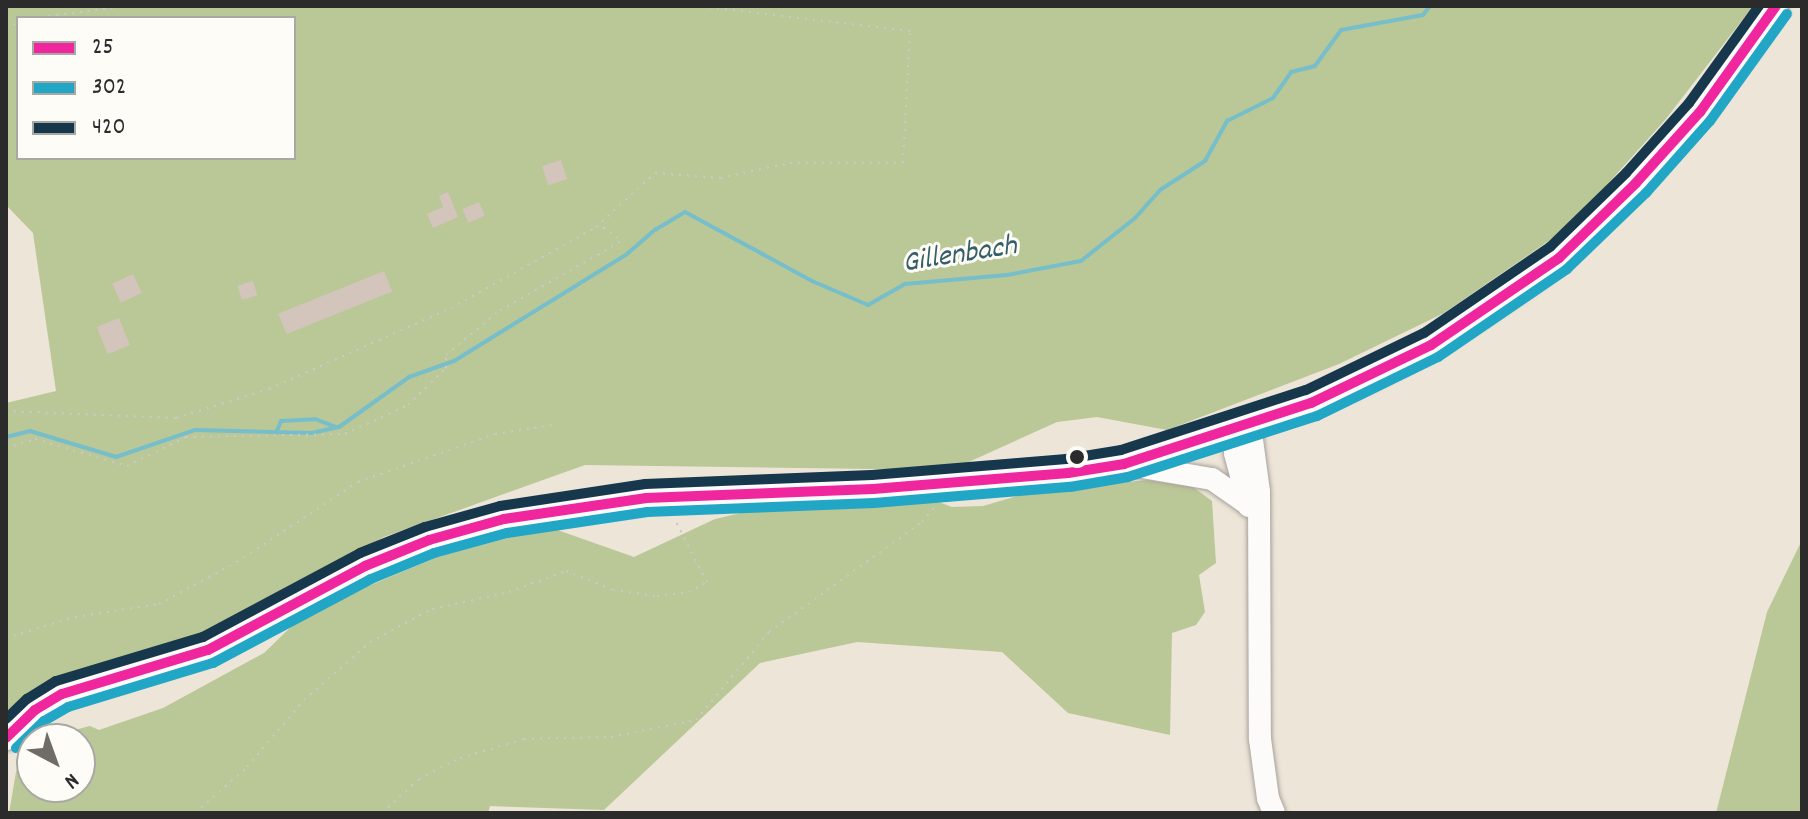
<!DOCTYPE html>
<style>
body{margin:0}
#map{position:relative;width:1808px;height:819px;overflow:hidden;background:#ede5d8;font-family:Dekko,sans-serif}
div>[style]{position:absolute}
.forest>*{inset:0;background:#bac797}
.stream>*{height:4px;margin:-2px;padding:0 2px;transform-origin:2px;border-radius:2px;background:#77becb}
.building>*{inset:0;background:#d3c5bc;transform-origin:0 0}
.path>*{height:2px;margin-top:-1px;transform-origin:0;background:repeating-linear-gradient(90deg,#cbc9c6 0 2px,transparent 0 8px)}
.roads{filter:drop-shadow(0 0 2px #a7a29b) drop-shadow(0 0 2px #a7a29b)}
.secondary>*{height:22px;margin:-11px;padding:0 11px;transform-origin:11px;border-radius:11px;background:#fcfbf9}
.primary>*{height:24px;margin:-12px;padding:0 12px;transform-origin:12px;border-radius:12px;background:#fcfbf9}
.bus-1>*{height:10px;margin:-5px;padding:0 5px;transform-origin:5px;border-radius:5px;background:#ef269d}
.bus-2>*{height:10px;margin:-5px;padding:0 5px;transform-origin:5px;border-radius:5px;background:#21a6c6}
.bus-3>*{height:10px;margin:-5px;padding:0 5px;transform-origin:5px;border-radius:5px;background:#17374c}
.dots>*{width:22px;height:22px;translate:-50% -50%;box-sizing:border-box;border:4px solid #fdfcf7;border-radius:50%}
span{translate:-50% -50%;white-space:nowrap;text-align:center;line-height:1.15;-webkit-text-stroke:6px #fdfcf7;paint-order:stroke}
.water-label{font-size:30px;color:#355f69;font-style:italic}
.frame{position:absolute;inset:0;border:8px solid #2b2b2b;pointer-events:none}
.legend{position:absolute;left:16px;top:16px;width:280px;height:144px;box-sizing:border-box;background:#fdfcf7;border:2px solid #a9a8a5;margin:0;padding:10px 14px;list-style:none;font-size:24px;color:#2b2b2b}
.legend li{display:flex;align-items:center;gap:16px;height:40px}
.legend b{width:40px;border:2px solid #a9a8a5}
.north{position:absolute;left:16px;top:723px;width:80px;height:80px;box-sizing:border-box;background:#fdfcf7;border:2px solid #a9a8a5;border-radius:50%;rotate:139deg;font-size:22px;font-weight:700;line-height:32px;text-align:center;color:#2b2b2b}
.north::after{content:'';display:block;margin:auto;width:28px;height:36px;background:#6f6c68;clip-path:polygon(50% 0,100% 100%,50% 72%,0 100%)}
</style>
<div id="map">
<div class="forest">
<div style="clip-path:polygon(evenodd,6px 6px,1753px 6px,1665px 120px,1569px 227px,1444px 313px,1339px 364px,1167px 430px,1097px 417px,1057px 422px,951px 470px,585px 465px,384px 537px,173px 651px,55px 686px,6px 712px,6px 403px,56px 391px,33px 233px,6px 205px,6px 6px,18px 18px,294px 18px,294px 158px,18px 158px,18px 18px)"></div>
<div style="clip-path:polygon(1147px 480px,1193px 487px,1212px 501px,1216px 563px,1199px 575px,1205px 612px,1196px 625px,1172px 633px,1170px 735px,1068px 713px,1002px 652px,857px 642px,760px 663px,604px 810px,490px 806px,488px 813px,9px 813px,16px 772px,25px 753px,32px 748px,32px 787px,80px 787px,80px 739px,44px 739px,47px 737px,90px 726px,99px 730px,163px 708px,264px 653px,294px 624px,342px 597px,440px 556px,549px 527px,634px 557px,715px 519px,767px 507px,936px 501px,952px 507px,983px 506px,1031px 492px)"></div>
<div style="clip-path:polygon(1802px 540px,1802px 813px,1716px 813px,1767px 612px)"></div>
</div>
<div class="stream">
<div style="left:276px;top:433px;width:13px;rotate:-67deg"></div>
<div style="left:281px;top:421px;width:34px;rotate:-3deg"></div>
<div style="left:315px;top:419px;width:22px;rotate:21deg"></div>
<div style="left:6px;top:437px;width:25px;rotate:-14deg"></div>
<div style="left:30px;top:431px;width:90px;rotate:16.8deg"></div>
<div style="left:116px;top:457px;width:83px;rotate:-18.9deg"></div>
<div style="left:195px;top:430px;width:117px;rotate:1.5deg"></div>
<div style="left:312px;top:433px;width:28px;rotate:-13deg"></div>
<div style="left:339px;top:427px;width:86px;rotate:-35.5deg"></div>
<div style="left:409px;top:377px;width:48px;rotate:-19.6deg"></div>
<div style="left:454px;top:361px;width:203px;rotate:-31.7deg"></div>
<div style="left:627px;top:254px;width:37px;rotate:-41deg"></div>
<div style="left:655px;top:230px;width:35px;rotate:-31deg"></div>
<div style="left:685px;top:212px;width:145px;rotate:28.5deg"></div>
<div style="left:812px;top:281px;width:61px;rotate:23.2deg"></div>
<div style="left:868px;top:305px;width:43px;rotate:-29.6deg"></div>
<div style="left:905px;top:284px;width:102px;rotate:-5deg"></div>
<div style="left:1007px;top:275px;width:75px;rotate:-10.7deg"></div>
<div style="left:1081px;top:261px;width:69px;rotate:-38.5deg"></div>
<div style="left:1135px;top:218px;width:38px;rotate:-48deg"></div>
<div style="left:1160px;top:190px;width:54px;rotate:-32.8deg"></div>
<div style="left:1205px;top:161px;width:46px;rotate:-61.2deg"></div>
<div style="left:1227px;top:121px;width:51px;rotate:-26.6deg"></div>
<div style="left:1273px;top:98px;width:32px;rotate:-55deg"></div>
<div style="left:1291px;top:72px;width:25px;rotate:-14deg"></div>
<div style="left:1315px;top:66px;width:44px;rotate:-54.2deg"></div>
<div style="left:1341px;top:30px;width:83px;rotate:-10.4deg"></div>
<div style="left:1423px;top:15px;width:11px;rotate:-52deg"></div>
</div>
<div class="building">
<div style="left:561px;top:160px;width:20px;height:20px;rotate:72deg"></div>
<div style="clip-path:polygon(448px 192px,458px 217px,433px 228px,427px 214px,443px 207px,439px 196px)"></div>
<div style="left:479px;top:202px;width:15px;height:18px;rotate:67deg"></div>
<div style="left:384px;top:271px;width:22px;height:114px;rotate:68deg"></div>
<div style="left:133px;top:274px;width:21px;height:23px;rotate:65deg"></div>
<div style="left:253px;top:281px;width:15px;height:16px;rotate:74deg"></div>
<div style="left:119px;top:318px;width:29px;height:24px;rotate:68deg"></div>
</div>
<div class="path">
<div style="left:32px;top:18px;width:96px;rotate:-7.2deg"></div>
<div style="left:6px;top:28px;width:13px;rotate:-23deg"></div>
<div style="left:6px;top:411px;width:170px;rotate:2.4deg"></div>
<div style="left:176px;top:418px;width:97px;rotate:-17.3deg"></div>
<div style="left:269px;top:389px;width:199px;rotate:-24deg"></div>
<div style="left:451px;top:308px;width:166px;rotate:-29.2deg"></div>
<div style="left:596px;top:227px;width:80px;rotate:-42.5deg"></div>
<div style="left:655px;top:173px;width:65px;rotate:4.4deg"></div>
<div style="left:720px;top:178px;width:72px;rotate:-12.1deg"></div>
<div style="left:790px;top:163px;width:113px"></div>
<div style="left:903px;top:163px;width:132px;rotate:-87deg"></div>
<div style="left:910px;top:31px;width:213px;rotate:-173.3deg"></div>
<div style="left:6px;top:448px;width:30px;rotate:-17deg"></div>
<div style="left:35px;top:439px;width:96px;rotate:16.4deg"></div>
<div style="left:127px;top:466px;width:66px;rotate:-26.2deg"></div>
<div style="left:186px;top:437px;width:159px;rotate:-1.1deg"></div>
<div style="left:345px;top:434px;width:69px;rotate:-24.7deg"></div>
<div style="left:408px;top:405px;width:53px;rotate:-44.2deg"></div>
<div style="left:446px;top:368px;width:13px;rotate:-90deg"></div>
<div style="left:446px;top:355px;width:70px;rotate:-39.8deg"></div>
<div style="left:500px;top:310px;width:137px;rotate:-29.4deg"></div>
<div style="left:619px;top:243px;width:5px;rotate:-101deg"></div>
<div style="left:618px;top:238px;width:24px;rotate:-144deg"></div>
<div style="left:6px;top:638px;width:72px;rotate:-16.9deg"></div>
<div style="left:75px;top:617px;width:85px;rotate:-8.8deg"></div>
<div style="left:159px;top:604px;width:89px;rotate:-28.3deg"></div>
<div style="left:237px;top:562px;width:145px;rotate:-33.5deg"></div>
<div style="left:358px;top:482px;width:145px;rotate:-19.3deg"></div>
<div style="left:495px;top:434px;width:59px;rotate:-8.8deg"></div>
<div style="left:195px;top:813px;width:69px;rotate:-41.5deg"></div>
<div style="left:247px;top:767px;width:88px;rotate:-49.6deg"></div>
<div style="left:304px;top:700px;width:88px;rotate:-41.3deg"></div>
<div style="left:370px;top:642px;width:70px;rotate:-28deg"></div>
<div style="left:432px;top:609px;width:79px;rotate:-12.4deg"></div>
<div style="left:509px;top:592px;width:61px;rotate:-20.2deg"></div>
<div style="left:566px;top:571px;width:51px;rotate:22deg"></div>
<div style="left:613px;top:590px;width:44px;rotate:7.8deg"></div>
<div style="left:657px;top:596px;width:32px;rotate:-7deg"></div>
<div style="left:689px;top:592px;width:21px;rotate:-29deg"></div>
<div style="left:707px;top:582px;width:68px;rotate:-117.3deg"></div>
<div style="left:382px;top:813px;width:50px;rotate:-42.6deg"></div>
<div style="left:419px;top:779px;width:46px;rotate:-27.1deg"></div>
<div style="left:460px;top:758px;width:67px;rotate:-16.5deg"></div>
<div style="left:524px;top:739px;width:87px;rotate:-1.3deg"></div>
<div style="left:611px;top:737px;width:87px;rotate:-11.3deg"></div>
<div style="left:696px;top:720px;width:114px;rotate:-50.3deg"></div>
<div style="left:769px;top:632px;width:188px;rotate:-35.7deg"></div>
<div style="left:922px;top:522px;width:23px;rotate:-50deg"></div>
</div>
<div class="roads">
<div class="secondary">
<div style="left:1250px;top:425px;width:68px;rotate:82.3deg"></div>
<div style="left:1259px;top:492px;width:247px;rotate:89.8deg"></div>
<div style="left:1260px;top:739px;width:60px;rotate:82.3deg"></div>
<div style="left:1268px;top:798px;width:16px;rotate:68deg"></div>
<div style="left:1124px;top:464px;width:89px;rotate:9.7deg"></div>
<div style="left:1212px;top:479px;width:44px;rotate:34.8deg"></div>
<div style="left:1249px;top:506px;width:55px;rotate:-104.8deg"></div>
<div style="left:1235px;top:453px;width:32px;rotate:-62deg"></div>
</div>
<div class="primary">
<div style="left:6px;top:738px;width:40px;rotate:-44deg"></div>
<div style="left:35px;top:710px;width:31px;rotate:-31deg"></div>
<div style="left:62px;top:694px;width:152px;rotate:-16.8deg"></div>
<div style="left:208px;top:650px;width:178px;rotate:-28.1deg"></div>
<div style="left:365px;top:566px;width:69px;rotate:-22.1deg"></div>
<div style="left:429px;top:540px;width:78px;rotate:-15.6deg"></div>
<div style="left:504px;top:519px;width:144px;rotate:-8.4deg"></div>
<div style="left:646px;top:498px;width:227px;rotate:-2.3deg"></div>
<div style="left:873px;top:489px;width:196px;rotate:-4.7deg"></div>
<div style="left:1068px;top:473px;width:57px;rotate:-9.1deg"></div>
<div style="left:1124px;top:464px;width:197px;rotate:-18.1deg"></div>
<div style="left:1311px;top:403px;width:63px;rotate:-23.3deg"></div>
<div style="left:1369px;top:378px;width:70px;rotate:-28deg"></div>
<div style="left:1431px;top:345px;width:107px;rotate:-32.8deg"></div>
<div style="left:1521px;top:287px;width:48px;rotate:-37.3deg"></div>
<div style="left:1559px;top:258px;width:107px;rotate:-44.2deg"></div>
<div style="left:1636px;top:183px;width:96px;rotate:-48deg"></div>
<div style="left:1700px;top:112px;width:130px;rotate:-54.4deg"></div>
</div>
</div>
<div class="bus-1">
<div style="left:6px;top:738px;width:40px;rotate:-44deg"></div>
<div style="left:35px;top:710px;width:31px;rotate:-31deg"></div>
<div style="left:62px;top:694px;width:152px;rotate:-16.8deg"></div>
<div style="left:208px;top:650px;width:178px;rotate:-28.1deg"></div>
<div style="left:365px;top:566px;width:69px;rotate:-22.1deg"></div>
<div style="left:429px;top:540px;width:78px;rotate:-15.6deg"></div>
<div style="left:504px;top:519px;width:144px;rotate:-8.4deg"></div>
<div style="left:646px;top:498px;width:227px;rotate:-2.3deg"></div>
<div style="left:873px;top:489px;width:196px;rotate:-4.7deg"></div>
<div style="left:1068px;top:473px;width:57px;rotate:-9.1deg"></div>
<div style="left:1124px;top:464px;width:197px;rotate:-18.1deg"></div>
<div style="left:1311px;top:403px;width:133px;rotate:-25.8deg"></div>
<div style="left:1431px;top:345px;width:155px;rotate:-34.2deg"></div>
<div style="left:1559px;top:258px;width:107px;rotate:-44.2deg"></div>
<div style="left:1636px;top:183px;width:96px;rotate:-48deg"></div>
<div style="left:1700px;top:112px;width:130px;rotate:-54.4deg"></div>
</div>
<div class="bus-2">
<div style="left:16px;top:748px;width:39px;rotate:-44deg"></div>
<div style="left:44px;top:721px;width:28px;rotate:-30deg"></div>
<div style="left:68px;top:707px;width:152px;rotate:-16.9deg"></div>
<div style="left:213px;top:663px;width:179px;rotate:-28deg"></div>
<div style="left:371px;top:579px;width:68px;rotate:-22.4deg"></div>
<div style="left:434px;top:553px;width:76px;rotate:-15.3deg"></div>
<div style="left:507px;top:533px;width:142px;rotate:-8.5deg"></div>
<div style="left:647px;top:512px;width:227px;rotate:-2.3deg"></div>
<div style="left:874px;top:503px;width:197px;rotate:-4.7deg"></div>
<div style="left:1070px;top:487px;width:59px;rotate:-9.8deg"></div>
<div style="left:1128px;top:477px;width:199px;rotate:-17.9deg"></div>
<div style="left:1317px;top:416px;width:135px;rotate:-26deg"></div>
<div style="left:1438px;top:357px;width:156px;rotate:-34.3deg"></div>
<div style="left:1567px;top:269px;width:110px;rotate:-43.9deg"></div>
<div style="left:1646px;top:193px;width:96px;rotate:-48.4deg"></div>
<div style="left:1710px;top:121px;width:132px;rotate:-54.3deg"></div>
</div>
<div class="bus-3">
<div style="left:6px;top:719px;width:29px;rotate:-44deg"></div>
<div style="left:27px;top:699px;width:34px;rotate:-32deg"></div>
<div style="left:56px;top:681px;width:153px;rotate:-16.7deg"></div>
<div style="left:203px;top:637px;width:178px;rotate:-28.1deg"></div>
<div style="left:360px;top:553px;width:70px;rotate:-21.8deg"></div>
<div style="left:425px;top:527px;width:78px;rotate:-15.6deg"></div>
<div style="left:500px;top:506px;width:147px;rotate:-8.6deg"></div>
<div style="left:645px;top:484px;width:227px;rotate:-2.3deg"></div>
<div style="left:872px;top:475px;width:195px;rotate:-4.7deg"></div>
<div style="left:1066px;top:459px;width:56px;rotate:-9.3deg"></div>
<div style="left:1121px;top:450px;width:194px;rotate:-18deg"></div>
<div style="left:1306px;top:390px;width:131px;rotate:-25.8deg"></div>
<div style="left:1424px;top:333px;width:153px;rotate:-34.3deg"></div>
<div style="left:1550px;top:247px;width:106px;rotate:-44.2deg"></div>
<div style="left:1626px;top:173px;width:94px;rotate:-48deg"></div>
<div style="left:1689px;top:103px;width:120px;rotate:-54.2deg"></div>
</div>
<div class="dots">
<div style="left:1077px;top:457px;background:#2b2b2b"></div>
</div>
<div class="water-label">
<span style="left:960px;top:257px;rotate:-9deg">Gillenbach</span>
</div>
<div class="frame"></div>
<ul class="legend">
<li><b style="height:10px;background:#ef269d"></b>25</li>
<li><b style="height:10px;background:#21a6c6"></b>302</li>
<li><b style="height:10px;background:#17374c"></b>420</li>
</ul>
<div class="north">N</div>
</div>
